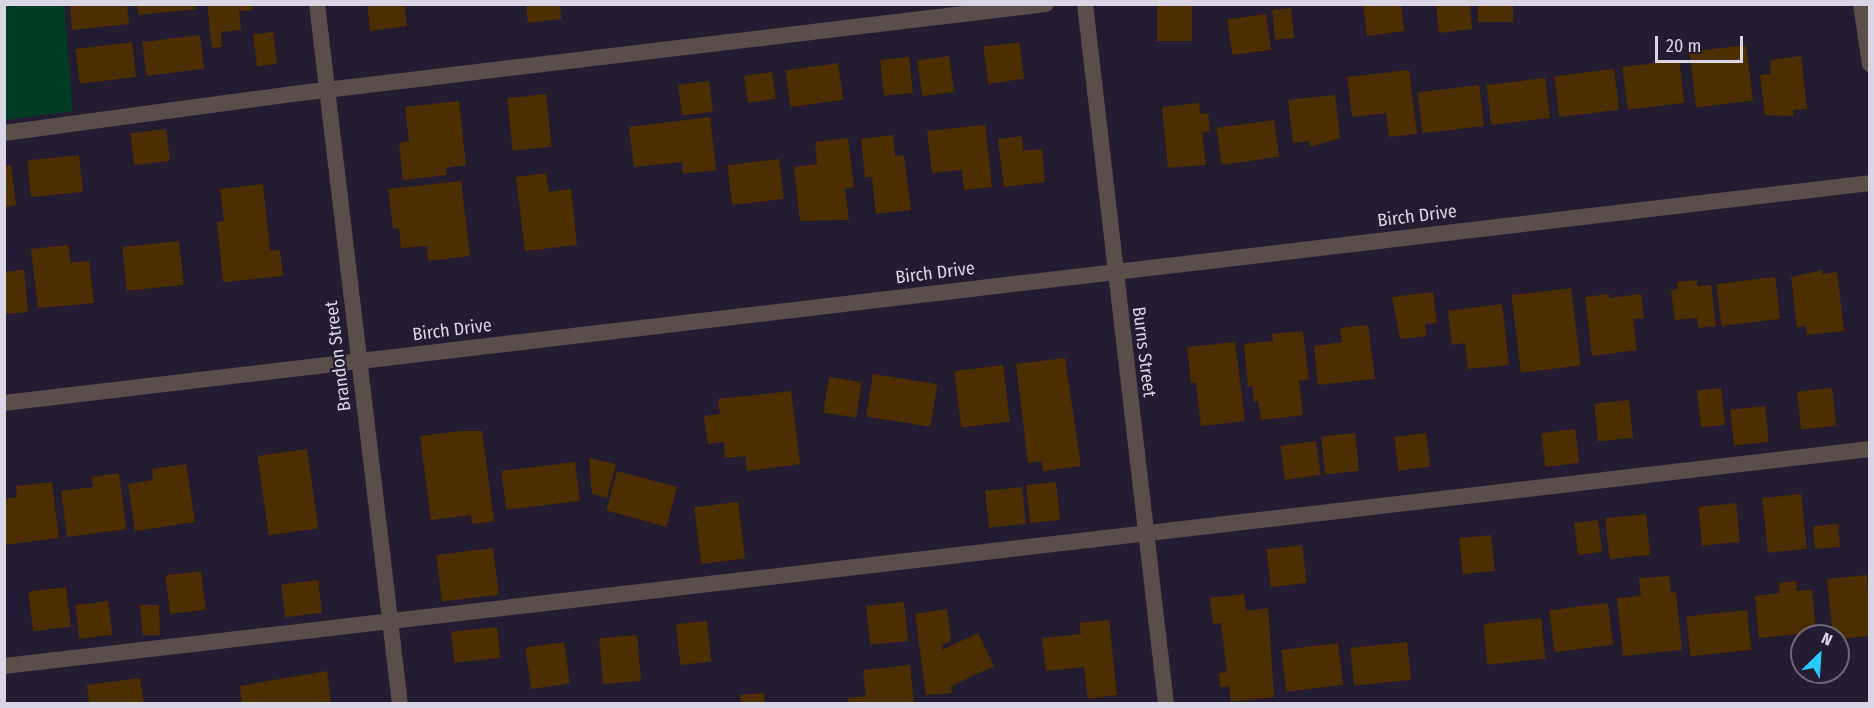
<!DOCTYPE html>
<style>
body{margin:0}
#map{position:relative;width:1874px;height:708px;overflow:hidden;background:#241c30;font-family:"Fira Sans Condensed",sans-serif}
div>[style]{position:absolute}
.green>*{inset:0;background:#003c24}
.building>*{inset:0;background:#4d2e00;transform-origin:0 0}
.service>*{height:16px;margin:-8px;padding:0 8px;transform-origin:8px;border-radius:8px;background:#5a4e4b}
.minor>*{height:16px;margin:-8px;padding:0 8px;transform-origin:8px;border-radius:8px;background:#5a4e4b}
.tertiary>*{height:16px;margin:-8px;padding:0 8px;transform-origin:8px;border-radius:8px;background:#5a4e4b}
span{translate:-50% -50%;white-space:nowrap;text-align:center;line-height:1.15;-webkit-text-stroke:4.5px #241c30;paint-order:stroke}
.street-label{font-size:18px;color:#dad5e2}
.frame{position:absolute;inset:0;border:6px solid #dad5e2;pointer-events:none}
.north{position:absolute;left:1790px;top:624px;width:60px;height:60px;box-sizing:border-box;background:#241c30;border:2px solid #6d6677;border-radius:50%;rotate:25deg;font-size:16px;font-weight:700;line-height:24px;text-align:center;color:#dad5e2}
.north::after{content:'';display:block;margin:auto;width:21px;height:27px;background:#29c8ff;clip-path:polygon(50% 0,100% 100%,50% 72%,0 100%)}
.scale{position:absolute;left:1655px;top:36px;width:88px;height:27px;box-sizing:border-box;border:3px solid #dad5e2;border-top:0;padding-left:8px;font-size:18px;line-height:21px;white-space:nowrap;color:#dad5e2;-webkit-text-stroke:4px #241c30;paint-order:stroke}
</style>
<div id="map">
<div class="green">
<div style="clip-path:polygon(4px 5px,64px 5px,73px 111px,5px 120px)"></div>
</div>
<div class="building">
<div style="clip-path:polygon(70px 4px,127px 4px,129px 24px,72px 30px)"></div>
<div style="clip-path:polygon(137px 4px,195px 4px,196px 9px,138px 15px)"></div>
<div style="clip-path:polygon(207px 4px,252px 4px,253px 10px,239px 11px,241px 30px,221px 32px,222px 47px,212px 48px)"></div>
<div style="clip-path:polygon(367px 4px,404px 4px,407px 26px,370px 31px)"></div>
<div style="clip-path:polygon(526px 4px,560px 4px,561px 19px,528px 23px)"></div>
<div style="left:1157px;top:4px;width:35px;height:37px"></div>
<div style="clip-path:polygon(1363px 4px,1401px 4px,1404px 31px,1367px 36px)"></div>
<div style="clip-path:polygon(1436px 4px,1470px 4px,1472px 29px,1439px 33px)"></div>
<div style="left:1478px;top:4px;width:35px;height:18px"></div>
<div style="left:1291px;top:8px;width:30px;height:19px;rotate:84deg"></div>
<div style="left:1266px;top:14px;width:36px;height:39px;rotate:82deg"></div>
<div style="left:273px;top:32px;width:32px;height:20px;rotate:83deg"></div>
<div style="left:200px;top:35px;width:34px;height:58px;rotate:83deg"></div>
<div style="left:132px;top:42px;width:35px;height:57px;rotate:83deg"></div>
<div style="left:1019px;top:42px;width:37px;height:36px;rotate:82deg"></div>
<div style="left:1746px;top:45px;width:56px;height:57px;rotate:83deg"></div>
<div style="left:949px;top:56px;width:36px;height:32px;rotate:82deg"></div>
<div style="clip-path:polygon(1801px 56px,1807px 109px,1793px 110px,1794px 116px,1765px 115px,1760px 75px,1771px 74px,1770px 60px)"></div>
<div style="left:909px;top:57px;width:36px;height:29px;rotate:84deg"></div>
<div style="left:1679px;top:60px;width:43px;height:57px;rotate:83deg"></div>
<div style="left:838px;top:63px;width:37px;height:53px;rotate:82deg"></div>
<div style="left:1614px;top:69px;width:41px;height:60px;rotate:83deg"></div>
<div style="clip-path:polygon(1409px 70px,1417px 134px,1389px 137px,1386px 113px,1352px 117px,1347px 77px)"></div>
<div style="left:772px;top:72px;width:27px;height:28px;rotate:82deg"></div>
<div style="left:1545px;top:78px;width:40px;height:59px;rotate:83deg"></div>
<div style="left:709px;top:81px;width:31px;height:31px;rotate:83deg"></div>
<div style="left:1479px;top:85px;width:41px;height:62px;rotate:83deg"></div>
<div style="left:546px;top:94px;width:53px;height:39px;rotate:84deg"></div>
<div style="clip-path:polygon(1335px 95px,1340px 138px,1310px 147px,1309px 141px,1293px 143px,1288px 100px)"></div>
<div style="clip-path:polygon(459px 101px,466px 165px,446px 168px,447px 175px,403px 180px,399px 143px,409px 141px,405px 107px)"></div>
<div style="clip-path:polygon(1199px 103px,1200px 114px,1208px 113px,1210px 131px,1202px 132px,1206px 165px,1168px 168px,1162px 107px)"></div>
<div style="clip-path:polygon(710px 117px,716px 170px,683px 174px,682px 162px,634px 167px,629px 127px)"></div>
<div style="left:1274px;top:120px;width:37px;height:58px;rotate:82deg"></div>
<div style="clip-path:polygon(985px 125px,992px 187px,964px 190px,962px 170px,932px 173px,927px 131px)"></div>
<div style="left:166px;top:129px;width:32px;height:36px;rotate:83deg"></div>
<div style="clip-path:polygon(893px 135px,895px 156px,904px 155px,911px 210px,876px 214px,872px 177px,865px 177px,861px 139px)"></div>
<div style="clip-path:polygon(1022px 136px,1023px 151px,1042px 149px,1045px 182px,1004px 187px,998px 139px)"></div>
<div style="clip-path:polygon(848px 138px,854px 187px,845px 188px,849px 220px,800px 221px,794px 167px,817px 164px,815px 142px)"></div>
<div style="left:79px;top:155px;width:37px;height:52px;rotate:84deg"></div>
<div style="left:779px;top:159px;width:40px;height:52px;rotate:83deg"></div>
<div style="clip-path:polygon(4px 165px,11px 165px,16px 205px,4px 207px)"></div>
<div style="clip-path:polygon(546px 173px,549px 192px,571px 189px,577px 245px,525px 251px,516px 177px)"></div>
<div style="clip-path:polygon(461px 181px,470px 256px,428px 261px,427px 246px,401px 248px,399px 228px,393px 229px,388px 189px)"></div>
<div style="clip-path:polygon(263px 184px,270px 251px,280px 250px,283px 276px,223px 282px,217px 222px,224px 221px,220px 189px)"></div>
<div style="left:179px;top:241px;width:44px;height:57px;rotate:84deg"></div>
<div style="clip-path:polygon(68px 245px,71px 263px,89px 261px,94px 303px,38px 308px,31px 249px)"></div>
<div style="clip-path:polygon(24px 270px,28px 312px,4px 314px,4px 272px)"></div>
<div style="clip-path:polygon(1822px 270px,1822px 274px,1837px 272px,1844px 331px,1807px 335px,1806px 326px,1797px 327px,1791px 277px)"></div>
<div style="left:1775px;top:277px;width:42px;height:59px;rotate:83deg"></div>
<div style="clip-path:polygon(1697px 280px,1697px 286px,1711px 285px,1716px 326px,1698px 328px,1697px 318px,1675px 320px,1671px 290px,1678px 289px,1677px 282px)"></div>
<div style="left:1571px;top:288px;width:78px;height:60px;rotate:83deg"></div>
<div style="clip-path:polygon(1433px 292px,1437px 323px,1425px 324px,1426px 336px,1400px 339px,1392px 297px)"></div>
<div style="clip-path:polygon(1609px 294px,1609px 298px,1641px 294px,1644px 318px,1633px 319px,1637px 350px,1592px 356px,1585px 297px)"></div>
<div style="clip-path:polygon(1502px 304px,1509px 365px,1468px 369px,1465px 343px,1452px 345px,1448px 311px)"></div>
<div style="clip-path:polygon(1368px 325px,1375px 379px,1318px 385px,1314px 346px,1342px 342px,1340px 328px)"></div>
<div style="clip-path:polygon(1303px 331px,1309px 379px,1299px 381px,1303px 415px,1261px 420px,1258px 401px,1254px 402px,1252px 386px,1248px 387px,1244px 344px,1273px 341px,1272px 334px)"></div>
<div style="clip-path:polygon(1235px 342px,1245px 421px,1201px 426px,1196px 382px,1191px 383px,1187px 347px)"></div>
<div style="clip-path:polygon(1065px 358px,1081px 466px,1043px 471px,1042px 461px,1028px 463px,1016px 364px)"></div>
<div style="left:1003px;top:365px;width:57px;height:49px;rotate:83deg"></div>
<div style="left:873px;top:374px;width:65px;height:43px;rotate:9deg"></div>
<div style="left:829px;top:377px;width:33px;height:36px;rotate:9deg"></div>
<div style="left:1721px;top:388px;width:37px;height:24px;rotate:84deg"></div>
<div style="left:1832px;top:388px;width:38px;height:35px;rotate:84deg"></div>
<div style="clip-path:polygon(791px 391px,800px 464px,747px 471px,745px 456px,725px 458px,724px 442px,708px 444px,704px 416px,720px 414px,718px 399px)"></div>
<div style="left:1629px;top:400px;width:38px;height:35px;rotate:84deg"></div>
<div style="left:1765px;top:406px;width:36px;height:35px;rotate:84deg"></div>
<div style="left:1575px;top:429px;width:34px;height:34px;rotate:83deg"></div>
<div style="clip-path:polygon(461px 431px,482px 431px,494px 521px,472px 524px,471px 515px,431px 520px,420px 436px)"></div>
<div style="left:1355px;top:433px;width:38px;height:34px;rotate:84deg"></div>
<div style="left:1426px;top:433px;width:34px;height:32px;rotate:83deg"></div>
<div style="left:1316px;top:441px;width:34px;height:36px;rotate:82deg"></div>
<div style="left:307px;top:449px;width:80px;height:50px;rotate:82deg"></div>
<div style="clip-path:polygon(589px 458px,616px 464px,607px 498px,592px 494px)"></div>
<div style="left:575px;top:462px;width:39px;height:74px;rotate:83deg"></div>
<div style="clip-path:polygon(186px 464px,195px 522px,135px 531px,128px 484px,153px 480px,152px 469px)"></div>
<div style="left:617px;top:471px;width:62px;height:41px;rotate:15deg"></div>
<div style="clip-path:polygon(119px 473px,126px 529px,67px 537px,61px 491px,93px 487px,92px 477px)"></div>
<div style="clip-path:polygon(52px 482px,59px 538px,4px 545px,4px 499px,17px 497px,16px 486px)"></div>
<div style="left:1056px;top:482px;width:38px;height:30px;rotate:84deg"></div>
<div style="left:1022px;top:487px;width:37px;height:37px;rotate:84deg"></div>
<div style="left:1801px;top:494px;width:55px;height:39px;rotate:84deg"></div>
<div style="left:738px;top:502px;width:57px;height:44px;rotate:83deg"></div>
<div style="left:1736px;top:503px;width:39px;height:38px;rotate:84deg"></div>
<div style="left:1646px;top:514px;width:41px;height:41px;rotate:84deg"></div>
<div style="left:1598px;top:520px;width:32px;height:24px;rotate:83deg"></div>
<div style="left:1838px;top:524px;width:23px;height:25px;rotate:85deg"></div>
<div style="left:1491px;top:535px;width:36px;height:32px;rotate:84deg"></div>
<div style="left:1302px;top:545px;width:38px;height:36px;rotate:83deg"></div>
<div style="left:493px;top:548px;width:47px;height:57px;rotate:83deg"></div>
<div style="left:201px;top:571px;width:39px;height:36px;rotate:83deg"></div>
<div style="clip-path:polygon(1867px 575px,1870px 636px,1838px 639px,1833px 636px,1827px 579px)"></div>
<div style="clip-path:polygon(1669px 576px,1671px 593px,1676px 592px,1682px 650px,1623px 656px,1617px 598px,1641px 596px,1639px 578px)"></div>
<div style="left:318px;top:580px;width:33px;height:37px;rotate:83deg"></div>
<div style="clip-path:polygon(1796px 581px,1797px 591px,1812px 590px,1816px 632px,1759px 638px,1755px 596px,1780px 593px,1779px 583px)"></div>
<div style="left:66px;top:587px;width:40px;height:38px;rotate:83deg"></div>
<div style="clip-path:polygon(1244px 594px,1246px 611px,1268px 608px,1274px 697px,1231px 702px,1229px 686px,1220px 687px,1219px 673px,1227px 672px,1221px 623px,1213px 624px,1210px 598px)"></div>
<div style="left:108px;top:601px;width:34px;height:33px;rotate:83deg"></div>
<div style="left:904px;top:602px;width:39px;height:38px;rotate:84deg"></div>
<div style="left:1608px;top:603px;width:42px;height:59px;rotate:83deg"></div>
<div style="clip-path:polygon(140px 605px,159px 605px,160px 635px,143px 635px)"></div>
<div style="clip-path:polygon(947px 609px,951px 641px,942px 645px,942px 650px,978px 633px,994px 666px,951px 686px,952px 693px,926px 695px,915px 614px)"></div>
<div style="left:1747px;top:610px;width:40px;height:61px;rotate:84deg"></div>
<div style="left:1541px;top:618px;width:41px;height:58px;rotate:84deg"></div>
<div style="clip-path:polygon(1109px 620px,1117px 695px,1088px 699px,1084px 667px,1046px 671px,1042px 638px,1081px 634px,1079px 623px)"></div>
<div style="left:707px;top:621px;width:41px;height:31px;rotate:84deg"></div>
<div style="left:497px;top:627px;width:31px;height:46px;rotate:84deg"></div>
<div style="left:637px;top:635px;width:46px;height:38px;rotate:85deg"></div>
<div style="left:564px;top:642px;width:42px;height:39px;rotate:82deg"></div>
<div style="left:1407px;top:642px;width:38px;height:57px;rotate:84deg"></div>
<div style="left:1338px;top:643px;width:42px;height:57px;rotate:83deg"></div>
<div style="clip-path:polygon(910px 665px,914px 704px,848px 704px,848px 698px,866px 696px,863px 670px)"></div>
<div style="clip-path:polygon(327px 671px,331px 704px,242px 704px,240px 686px)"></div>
<div style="clip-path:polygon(140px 678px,144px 704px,89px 704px,87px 685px)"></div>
<div style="clip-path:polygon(764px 693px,765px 704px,741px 704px,740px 695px)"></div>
</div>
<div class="service">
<div style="left:4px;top:133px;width:300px;rotate:-7.7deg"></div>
<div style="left:301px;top:93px;width:750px;rotate:-6.81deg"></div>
<div style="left:4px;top:666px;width:1879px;rotate:-6.63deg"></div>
</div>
<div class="minor">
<div style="left:317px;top:4px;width:705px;rotate:83.24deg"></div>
<div style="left:1085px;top:4px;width:705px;rotate:83.4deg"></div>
<div style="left:4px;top:403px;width:1879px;rotate:-6.72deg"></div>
</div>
<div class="tertiary">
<div style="left:1861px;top:4px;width:61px;rotate:81.5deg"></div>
</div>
<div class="street-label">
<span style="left:1417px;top:216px;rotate:-7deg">Birch Drive</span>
<span style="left:935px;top:273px;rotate:-7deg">Birch Drive</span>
<span style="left:452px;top:330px;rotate:-7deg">Birch Drive</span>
<span style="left:1144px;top:352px;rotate:83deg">Burns Street</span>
<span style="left:338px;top:356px;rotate:-97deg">Brandon Street</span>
</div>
<div class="frame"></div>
<div class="north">N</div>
<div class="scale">20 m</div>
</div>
